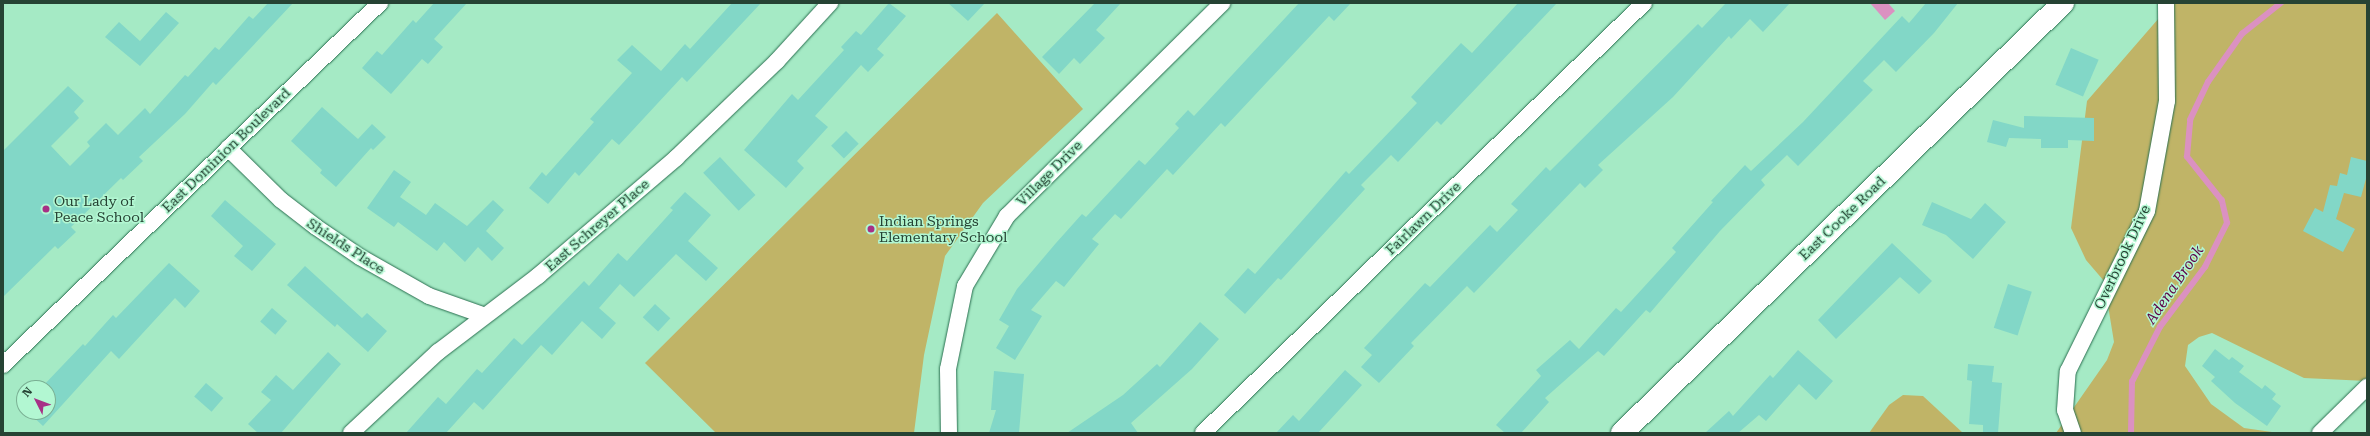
<!DOCTYPE html>
<style>
body{margin:0}
#map{position:relative;width:2370px;height:436px;overflow:hidden;background:#a5eac5;font-family:"Roboto Serif",serif}
div>[style]{position:absolute}
.green>*{inset:0;background:#c0b467}
.water>*{inset:0;background:#db91c1}
.stream>*{height:5.5px;margin:-2.75px;padding:0 2.75px;transform-origin:2.75px;border-radius:2.75px;background:#db91c1}
.building>*{inset:0;background:#82d7c7;transform-origin:0 0}
.roads{filter:drop-shadow(0 0 1px #2a6f50) drop-shadow(0 0 1px #2a6f50)}
.street>*{height:16px;margin:-8px;padding:0 8px;transform-origin:8px;border-radius:8px;background:#fff}
.secondary>*{height:22px;margin:-11px;padding:0 11px;transform-origin:11px;border-radius:11px;background:#fff}
.dots>*{width:11px;height:11px;translate:-50% -50%;box-sizing:border-box;border:2px solid #b2f7d2;border-radius:50%}
span{translate:-50% -50%;white-space:nowrap;text-align:center;line-height:1.15;-webkit-text-stroke:3px #b2f7d2;paint-order:stroke}
.street-label{font-size:14px;color:#264334}
.poi-label{font-size:14px;color:#264334}
.left{translate:0 -50%;text-align:left}
.water-label{font-size:15px;color:#5d0348;font-style:italic}
.frame{position:absolute;inset:0;border:4px solid #264334;pointer-events:none}
.north{position:absolute;left:16px;top:380px;width:40px;height:40px;box-sizing:border-box;background:#b2f7d2;border:1px solid #7aaf93;border-radius:50%;rotate:312deg;font-size:11px;font-weight:700;line-height:16px;text-align:center;color:#264334}
.north::after{content:'';display:block;margin:auto;width:14px;height:18px;background:#a73086;clip-path:polygon(50% 0,100% 100%,50% 72%,0 100%)}
</style>
<div id="map">
<div class="green">
<div style="clip-path:polygon(2172px 3px,2367px 3px,2367px 381px,2304px 378px,2212px 333px,2199px 337px,2188px 345px,2185px 366px,2211px 404px,2244px 428px,2279px 433px,2056px 433px,2107px 360px,2114px 342px,2104px 281px,2086px 260px,2071px 228px,2087px 101px)"></div>
<div style="clip-path:polygon(997px 13px,1083px 109px,983px 203px,945px 256px,924px 355px,914px 433px,716px 433px,645px 363px)"></div>
<div style="clip-path:polygon(1903px 395px,1923px 396px,1963px 433px,1869px 433px,1889px 405px)"></div>
</div>
<div class="water">
<div style="clip-path:polygon(1870px 3px,1888px 3px,1895px 11px,1885px 20px)"></div>
</div>
<div class="stream">
<div style="left:2131px;top:433px;width:51px;rotate:-88.9deg"></div>
<div style="left:2132px;top:382px;width:62px;rotate:-63deg"></div>
<div style="left:2160px;top:327px;width:75px;rotate:-53.1deg"></div>
<div style="left:2205px;top:267px;width:49px;rotate:-63.4deg"></div>
<div style="left:2227px;top:223px;width:23px;rotate:-103deg"></div>
<div style="left:2222px;top:201px;width:56px;rotate:-128.5deg"></div>
<div style="left:2187px;top:157px;width:37px;rotate:-85deg"></div>
<div style="left:2190px;top:120px;width:42px;rotate:-64.7deg"></div>
<div style="left:2208px;top:82px;width:59px;rotate:-54.7deg"></div>
<div style="left:2242px;top:34px;width:50px;rotate:-38.5deg"></div>
</div>
<div class="building">
<div style="clip-path:polygon(268px 3px,293px 3px,216px 85px,213px 82px,185px 114px,139px 157px,143px 161px,123px 180px,121px 178px,71px 227px,76px 232px,58px 249px,55px 246px,3px 297px,3px 151px,68px 86px,84px 101px,74px 112px,79px 118px,51px 146px,70px 166px,90px 146px,87px 142px,106px 123px,118px 135px,145px 108px,150px 114px,185px 75px,188px 77px,215px 47px,219px 50px,249px 16px,253px 19px)"></div>
<div style="clip-path:polygon(434px 3px,467px 3px,434px 39px,443px 47px,428px 64px,422px 59px,391px 94px,362px 68px,377px 51px,382px 55px,413px 20px,416px 23px)"></div>
<div style="clip-path:polygon(732px 3px,761px 3px,687px 82px,682px 77px,619px 145px,612px 139px,579px 176px,575px 172px,548px 204px,529px 188px,542px 172px,546px 176px,594px 122px,590px 119px,632px 73px,617px 60px,632px 45px,661px 71px,685px 44px,690px 49px)"></div>
<div style="clip-path:polygon(889px 3px,906px 16px,877px 49px,884px 55px,868px 72px,861px 65px,815px 116px,828px 127px,797px 161px,804px 168px,786px 188px,744px 150px,792px 94px,798px 100px,844px 50px,841px 47px,856px 31px,861px 35px)"></div>
<div style="clip-path:polygon(948px 3px,985px 3px,968px 21px)"></div>
<div style="clip-path:polygon(1095px 3px,1121px 3px,1096px 30px,1105px 38px,1080px 64px,1074px 58px,1059px 74px,1042px 57px)"></div>
<div style="clip-path:polygon(1299px 3px,1351px 3px,1334px 21px,1329px 16px,1225px 127px,1221px 123px,1173px 175px,1167px 169px,1121px 219px,1115px 214px,1092px 239px,1099px 244px,1064px 287px,1056px 281px,1031px 310px,1042px 316px,1015px 360px,996px 348px,1009px 326px,999px 320px,1017px 289px,1056px 243px,1082px 214px,1086px 217px,1139px 160px,1145px 165px,1179px 128px,1175px 124px,1188px 110px,1194px 116px)"></div>
<div style="clip-path:polygon(1518px 3px,1557px 3px,1441px 125px,1437px 121px,1398px 162px,1391px 155px,1361px 185px,1365px 189px,1328px 229px,1281px 280px,1278px 278px,1245px 314px,1224px 295px,1248px 268px,1255px 274px,1346px 171px,1349px 174px,1417px 103px,1411px 97px,1461px 43px,1472px 53px)"></div>
<div style="clip-path:polygon(1726px 3px,1790px 3px,1763px 32px,1750px 19px,1731px 39px,1729px 36px,1673px 97px,1598px 165px,1603px 170px,1585px 188px,1580px 183px,1474px 293px,1467px 286px,1411px 343px,1414px 346px,1379px 383px,1361px 367px,1372px 355px,1364px 348px,1425px 283px,1430px 287px,1490px 225px,1497px 232px,1518px 210px,1511px 204px,1546px 167px,1550px 171px,1698px 24px,1702px 28px)"></div>
<div style="clip-path:polygon(1926px 3px,1958px 3px,1934px 33px,1896px 72px,1884px 60px,1863px 81px,1873px 90px,1798px 166px,1787px 155px,1761px 180px,1765px 185px,1720px 231px,1650px 313px,1646px 310px,1604px 356px,1598px 351px,1545px 398px,1549px 402px,1521px 433px,1505px 433px,1496px 425px,1541px 376px,1536px 370px,1570px 340px,1579px 349px,1616px 308px,1621px 312px,1676px 252px,1672px 248px,1713px 202px,1711px 201px,1745px 165px,1751px 171px,1803px 122px,1902px 16px,1909px 23px)"></div>
<div style="clip-path:polygon(166px 12px,179px 23px,140px 66px,105px 37px,119px 22px,140px 41px)"></div>
<div style="left:2071px;top:48px;width:30px;height:40px;rotate:23deg"></div>
<div style="clip-path:polygon(322px 107px,358px 139px,372px 124px,386px 137px,373px 150px,371px 148px,336px 187px,320px 173px,322px 170px,291px 141px)"></div>
<div style="clip-path:polygon(2024px 116px,2094px 118px,2094px 141px,2068px 140px,2068px 148px,2041px 148px,2041px 139px,2009px 138px,2006px 147px,1987px 142px,1993px 120px,2024px 128px)"></div>
<div style="left:846px;top:131px;width:18px;height:21px;rotate:45deg"></div>
<div style="left:720px;top:157px;width:52px;height:23px;rotate:47deg"></div>
<div style="clip-path:polygon(2351px 157px,2367px 161px,2367px 175px,2361px 197px,2344px 193px,2336px 219px,2355px 229px,2343px 252px,2303px 231px,2315px 208px,2323px 212px,2330px 185px,2337px 186px,2340px 173px,2347px 175px)"></div>
<div style="clip-path:polygon(394px 170px,411px 182px,400px 197px,426px 215px,435px 203px,467px 226px,493px 200px,504px 210px,486px 231px,504px 248px,492px 261px,478px 247px,465px 262px,444px 242px,437px 251px,398px 222px,394px 227px,367px 208px)"></div>
<div style="clip-path:polygon(685px 192px,711px 215px,688px 241px,718px 268px,706px 281px,676px 254px,634px 297px,620px 284px,599px 308px,616px 323px,602px 339px,582px 321px,552px 355px,541px 345px,483px 410px,474px 402px,446px 433px,406px 433px,438px 397px,446px 404px,477px 369px,482px 373px,514px 338px,522px 345px,584px 281px,589px 286px,618px 253px,627px 261px,673px 210px,670px 208px)"></div>
<div style="clip-path:polygon(225px 200px,276px 244px,252px 271px,234px 256px,243px 246px,211px 216px)"></div>
<div style="clip-path:polygon(1932px 202px,1971px 219px,1985px 203px,2006px 222px,1973px 259px,1946px 235px,1922px 225px)"></div>
<div style="clip-path:polygon(1892px 243px,1932px 281px,1919px 294px,1900px 277px,1836px 339px,1818px 320px)"></div>
<div style="clip-path:polygon(169px 263px,200px 291px,185px 308px,175px 298px,119px 359px,111px 351px,43px 426px,28px 412px,48px 412px,48px 388px,41px 388px,83px 344px,85px 346px,113px 315px,116px 318px)"></div>
<div style="clip-path:polygon(305px 266px,362px 318px,367px 313px,387px 331px,368px 352px,337px 324px,335px 327px,287px 285px)"></div>
<div style="left:2008px;top:284px;width:25px;height:46px;rotate:18deg"></div>
<div style="left:655px;top:304px;width:21px;height:18px;rotate:43deg"></div>
<div style="left:272px;top:308px;width:20px;height:18px;rotate:41deg"></div>
<div style="clip-path:polygon(1200px 322px,1219px 339px,1192px 369px,1131px 423px,1138px 433px,1067px 433px,1123px 395px,1157px 364px,1160px 367px)"></div>
<div style="clip-path:polygon(2215px 349px,2229px 360px,2232px 357px,2244px 366px,2239px 372px,2262px 389px,2265px 385px,2276px 394px,2272px 399px,2281px 406px,2267px 426px,2235px 403px,2211px 381px,2215px 377px,2202px 366px)"></div>
<div style="clip-path:polygon(1798px 350px,1833px 381px,1816px 400px,1799px 384px,1766px 421px,1759px 415px,1738px 433px,1705px 433px,1729px 411px,1733px 416px,1770px 375px,1773px 378px)"></div>
<div style="clip-path:polygon(328px 352px,341px 364px,281px 433px,258px 433px,248px 424px,271px 400px,261px 392px,276px 375px,293px 390px)"></div>
<div style="clip-path:polygon(1968px 364px,1994px 366px,1992px 382px,2002px 383px,1998px 433px,1983px 433px,1983px 425px,1969px 424px,1972px 381px,1967px 380px)"></div>
<div style="clip-path:polygon(1345px 370px,1362px 385px,1318px 433px,1276px 433px,1293px 415px,1299px 421px)"></div>
<div style="clip-path:polygon(994px 371px,1024px 374px,1019px 433px,989px 433px,996px 410px,991px 410px)"></div>
<div style="left:206px;top:383px;width:23px;height:18px;rotate:41deg"></div>
</div>
<div class="roads">
<div class="street">
<div style="left:228px;top:148px;width:74px;rotate:44.5deg"></div>
<div style="left:281px;top:200px;width:44px;rotate:37.6deg"></div>
<div style="left:316px;top:227px;width:53px;rotate:34.3deg"></div>
<div style="left:360px;top:257px;width:79px;rotate:29.5deg"></div>
<div style="left:429px;top:296px;width:57px;rotate:19.4deg"></div>
<div style="left:3px;top:365px;width:523px;rotate:-43.84deg"></div>
<div style="left:351px;top:433px;width:119px;rotate:-43deg"></div>
<div style="left:438px;top:352px;width:126px;rotate:-37.2deg"></div>
<div style="left:538px;top:276px;width:182px;rotate:-40.5deg"></div>
<div style="left:676px;top:158px;width:140px;rotate:-43.8deg"></div>
<div style="left:777px;top:61px;width:79px;rotate:-47.6deg"></div>
<div style="left:949px;top:433px;width:64px;rotate:-90.9deg"></div>
<div style="left:948px;top:369px;width:85px;rotate:-78.4deg"></div>
<div style="left:965px;top:286px;width:82px;rotate:-59deg"></div>
<div style="left:1007px;top:216px;width:303px;rotate:-44.7deg"></div>
<div style="left:1203px;top:433px;width:616px;rotate:-44.28deg"></div>
<div style="left:2073px;top:433px;width:24px;rotate:-109deg"></div>
<div style="left:2065px;top:410px;width:39px;rotate:-86deg"></div>
<div style="left:2068px;top:371px;width:178px;rotate:-63.7deg"></div>
<div style="left:2147px;top:211px;width:112px;rotate:-79.7deg"></div>
<div style="left:2167px;top:101px;width:98px;rotate:-90.6deg"></div>
<div style="left:2320px;top:433px;width:66px;rotate:-44.4deg"></div>
</div>
<div class="secondary">
<div style="left:1622px;top:433px;width:616px;rotate:-44.28deg"></div>
</div>
</div>
<div class="dots">
<div style="left:46px;top:209px;background:#a73086"></div>
<div style="left:871px;top:229px;background:#a73086"></div>
</div>
<div class="street-label">
<span style="left:226px;top:150px;rotate:-44deg">East Dominion Boulevard</span>
<span style="left:1049px;top:173px;rotate:-45deg">Village Drive</span>
<span style="left:1423px;top:218px;rotate:-44deg">Fairlawn Drive</span>
<span style="left:1842px;top:218px;rotate:-44deg">East Cooke Road</span>
<span style="left:597px;top:225px;rotate:-41deg">East Schreyer Place</span>
<span style="left:346px;top:246px;rotate:33deg">Shields Place</span>
<span style="left:2122px;top:257px;rotate:-65deg">Overbrook Drive</span>
</div>
<div class="poi-label">
<span class="left" style="left:54px;top:209px">Our Lady of<br>Peace School</span>
<span class="left" style="left:879px;top:229px">Indian Springs<br>Elementary School</span>
</div>
<div class="water-label">
<span style="left:2175px;top:285px;rotate:-56deg">Adena Brook</span>
</div>
<div class="frame"></div>
<div class="north">N</div>
</div>
